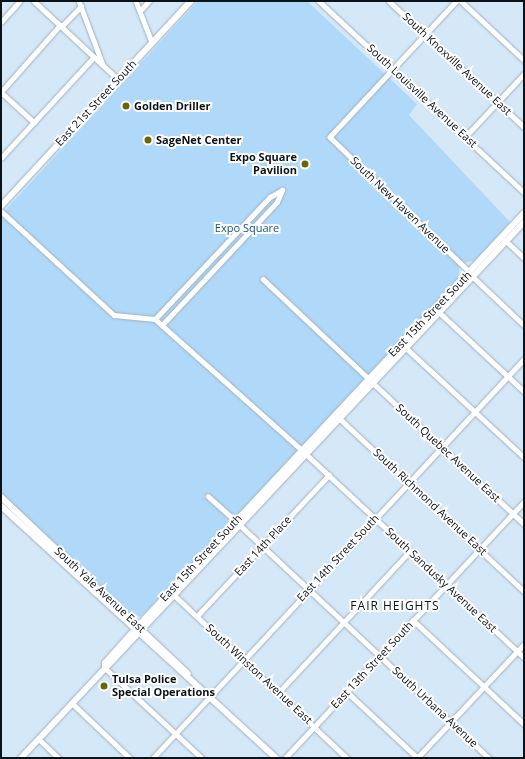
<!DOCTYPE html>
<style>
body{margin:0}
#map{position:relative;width:525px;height:759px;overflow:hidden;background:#d5e8f8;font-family:"Open Sans",sans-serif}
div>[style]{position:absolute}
.green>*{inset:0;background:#afd8f9}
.roads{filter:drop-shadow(0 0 1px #9fb1c0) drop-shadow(0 0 1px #9fb1c0)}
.minor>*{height:4.5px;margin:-2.25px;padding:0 2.25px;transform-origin:2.25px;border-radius:2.25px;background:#fff}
.major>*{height:6px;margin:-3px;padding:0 3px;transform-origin:3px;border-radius:3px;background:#fff}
.dots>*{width:11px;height:11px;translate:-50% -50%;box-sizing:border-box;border:2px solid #fff;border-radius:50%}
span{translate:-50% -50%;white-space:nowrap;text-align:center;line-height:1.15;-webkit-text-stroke:4px #fff;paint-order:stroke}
.street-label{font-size:11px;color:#0c1318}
.poi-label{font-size:11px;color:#0c1318;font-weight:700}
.left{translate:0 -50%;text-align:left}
.right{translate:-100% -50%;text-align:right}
.park-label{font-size:11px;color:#13547e}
.neighbourhood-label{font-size:12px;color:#0c1318;letter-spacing:1px}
.frame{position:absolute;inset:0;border:2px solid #0c1318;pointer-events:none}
</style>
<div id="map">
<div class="green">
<div style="clip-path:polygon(198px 1px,307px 1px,417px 104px,409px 115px,510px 222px,475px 261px,466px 262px,459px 268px,460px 278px,169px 588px,141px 616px,133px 616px,1px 493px,1px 215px)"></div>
</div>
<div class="roads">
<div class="minor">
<div style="left:34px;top:1px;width:115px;rotate:42.9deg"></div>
<div style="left:79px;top:1px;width:68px;rotate:69.4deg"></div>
<div style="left:136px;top:1px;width:44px;rotate:68.7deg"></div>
<div style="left:319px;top:1px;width:280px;rotate:43deg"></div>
<div style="left:389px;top:1px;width:185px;rotate:43deg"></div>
<div style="left:457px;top:1px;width:186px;rotate:133deg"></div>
<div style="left:330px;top:137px;width:194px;rotate:44deg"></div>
<div style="left:461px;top:1px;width:86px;rotate:43.1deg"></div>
<div style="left:140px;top:11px;width:13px;rotate:-48deg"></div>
<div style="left:1px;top:22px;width:28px;rotate:-48deg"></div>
<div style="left:61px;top:27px;width:29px;rotate:-46deg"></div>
<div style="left:1px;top:92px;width:89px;rotate:-48.6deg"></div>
<div style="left:1px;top:92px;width:45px;rotate:42.3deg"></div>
<div style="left:465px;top:137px;width:86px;rotate:-46.9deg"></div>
<div style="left:1px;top:158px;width:137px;rotate:-47.4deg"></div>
<div style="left:1px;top:211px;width:154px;rotate:42.6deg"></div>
<div style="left:114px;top:315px;width:41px;rotate:5.6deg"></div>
<div style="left:155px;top:319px;width:197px;rotate:41.7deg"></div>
<div style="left:505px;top:240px;width:26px;rotate:43deg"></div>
<div style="left:473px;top:277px;width:70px;rotate:43.3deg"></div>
<div style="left:263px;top:279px;width:144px;rotate:43.3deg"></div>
<div style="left:440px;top:313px;width:115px;rotate:42.9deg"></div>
<div style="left:155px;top:319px;width:168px;rotate:-46.7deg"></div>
<div style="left:270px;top:197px;width:14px;rotate:-30deg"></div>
<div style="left:162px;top:325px;width:168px;rotate:-46.9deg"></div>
<div style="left:277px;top:202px;width:13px;rotate:-67deg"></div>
<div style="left:404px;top:346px;width:163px;rotate:42.8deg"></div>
<div style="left:373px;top:383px;width:207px;rotate:43deg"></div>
<div style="left:338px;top:417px;width:255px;rotate:43.1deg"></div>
<div style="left:306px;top:454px;width:298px;rotate:43deg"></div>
<div style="left:208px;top:496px;width:38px;rotate:42deg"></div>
<div style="left:240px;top:525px;width:341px;rotate:43.1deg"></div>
<div style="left:172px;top:593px;width:241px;rotate:43.3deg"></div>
<div style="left:197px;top:616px;width:193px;rotate:-46.9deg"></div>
<div style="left:413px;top:620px;width:152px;rotate:43.1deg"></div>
<div style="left:105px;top:668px;width:132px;rotate:42.9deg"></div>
<div style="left:279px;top:692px;width:192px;rotate:-47.1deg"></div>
<div style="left:347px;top:692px;width:97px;rotate:42.9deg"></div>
<div style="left:72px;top:703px;width:80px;rotate:43.5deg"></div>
<div style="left:39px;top:739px;width:28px;rotate:44deg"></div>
<div style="left:153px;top:758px;width:545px;rotate:-47.08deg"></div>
<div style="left:285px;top:758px;width:350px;rotate:-47deg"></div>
<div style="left:417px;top:758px;width:156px;rotate:-46.8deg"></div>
</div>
<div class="major">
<div style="left:1px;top:206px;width:280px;rotate:-47.2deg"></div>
<div style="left:1px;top:497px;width:257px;rotate:43.4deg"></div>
<div style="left:1px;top:506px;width:373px;rotate:42.5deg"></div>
<div style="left:105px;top:668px;width:5px;rotate:-90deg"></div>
<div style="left:105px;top:663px;width:50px;rotate:-48.3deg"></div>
<div style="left:138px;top:626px;width:565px;rotate:-46.94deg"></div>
<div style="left:21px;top:758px;width:735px;rotate:-46.82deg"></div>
</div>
</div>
<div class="dots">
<div style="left:126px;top:106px;background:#696700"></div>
<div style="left:148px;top:140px;background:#696700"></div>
<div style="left:305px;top:164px;background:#696700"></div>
<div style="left:104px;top:686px;background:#696700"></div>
</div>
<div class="street-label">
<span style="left:457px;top:64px;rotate:43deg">South Knoxville Avenue East</span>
<span style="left:422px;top:96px;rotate:43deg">South Louisville Avenue East</span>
<span style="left:96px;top:103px;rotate:-47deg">East 21st Street South</span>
<span style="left:400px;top:205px;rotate:44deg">South New Haven Avenue</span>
<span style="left:430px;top:314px;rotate:-46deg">East 15th Street South</span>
<span style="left:448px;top:453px;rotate:43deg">South Quebec Avenue East</span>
<span style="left:430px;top:502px;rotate:43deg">South Richmond Avenue East</span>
<span style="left:263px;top:546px;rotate:-47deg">East 14th Place</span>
<span style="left:201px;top:558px;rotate:-47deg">East 15th Street South</span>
<span style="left:338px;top:558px;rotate:-47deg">East 14th Street South</span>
<span style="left:441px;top:580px;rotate:43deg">South Sandusky Avenue East</span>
<span style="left:100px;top:590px;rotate:43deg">South Yale Avenue East</span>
<span style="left:372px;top:665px;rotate:-47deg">East 13th Street South</span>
<span style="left:259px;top:674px;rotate:43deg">South Winston Avenue East</span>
<span style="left:435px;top:707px;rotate:43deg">South Urbana Avenue</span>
</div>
<div class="poi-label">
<span class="left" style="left:134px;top:106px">Golden Driller</span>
<span class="left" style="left:156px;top:140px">SageNet Center</span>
<span class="right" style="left:297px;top:164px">Expo Square<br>Pavilion</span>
<span class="left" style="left:112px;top:686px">Tulsa Police<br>Special Operations</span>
</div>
<div class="park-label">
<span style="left:247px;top:228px">Expo Square</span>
</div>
<div class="neighbourhood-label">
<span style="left:395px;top:606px">FAIR HEIGHTS</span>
</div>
<div class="frame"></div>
</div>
